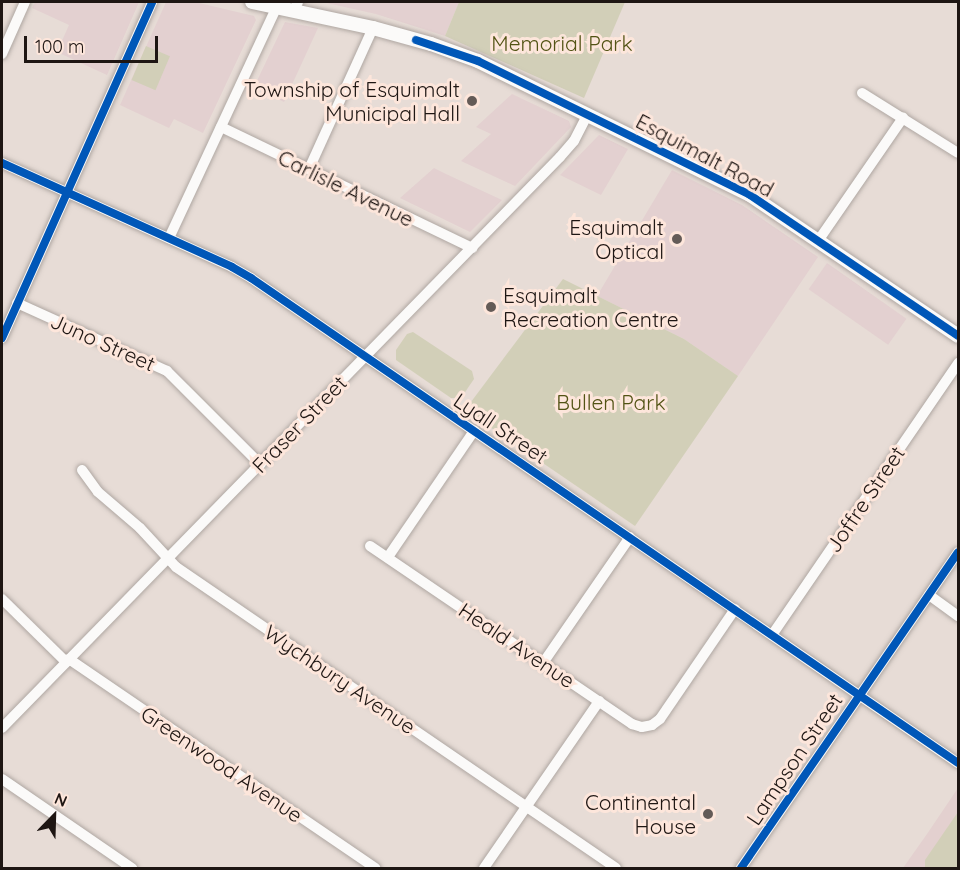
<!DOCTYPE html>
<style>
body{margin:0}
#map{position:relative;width:960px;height:870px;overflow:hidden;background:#e7dcd6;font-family:Quicksand,sans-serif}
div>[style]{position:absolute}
.commercial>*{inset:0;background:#e3d0d0;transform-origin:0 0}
.education>*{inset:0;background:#e3d0cf}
.green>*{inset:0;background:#d2cfb8;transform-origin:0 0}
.roads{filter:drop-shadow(0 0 2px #afa7a2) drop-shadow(0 0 2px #afa7a2)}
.minor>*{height:10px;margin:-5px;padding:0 5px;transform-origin:5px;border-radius:5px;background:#fbfaf9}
.major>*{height:14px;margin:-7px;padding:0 7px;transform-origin:7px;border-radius:7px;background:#fbfaf9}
.cycleway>*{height:8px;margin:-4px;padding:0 4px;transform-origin:4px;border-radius:4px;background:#0057b8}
.dots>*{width:16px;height:16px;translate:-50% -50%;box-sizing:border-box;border:3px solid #fde6db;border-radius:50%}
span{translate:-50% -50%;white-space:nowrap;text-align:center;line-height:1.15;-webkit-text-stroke:6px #fde6db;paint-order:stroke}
.park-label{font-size:21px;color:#525314}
.poi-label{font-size:21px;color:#1e1613}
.right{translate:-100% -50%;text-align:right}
.left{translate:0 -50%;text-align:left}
.street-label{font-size:21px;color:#1e1613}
.frame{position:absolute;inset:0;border:3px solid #1e1613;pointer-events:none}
.north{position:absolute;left:24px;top:786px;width:60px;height:60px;-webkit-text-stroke:4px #fde6db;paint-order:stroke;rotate:23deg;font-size:16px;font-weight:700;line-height:24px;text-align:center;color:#1e1613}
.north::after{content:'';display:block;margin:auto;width:21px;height:27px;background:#1e1613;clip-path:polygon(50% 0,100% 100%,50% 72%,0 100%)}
.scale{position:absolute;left:24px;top:36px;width:134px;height:27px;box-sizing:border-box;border:3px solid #1e1613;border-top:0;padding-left:8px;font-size:18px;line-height:21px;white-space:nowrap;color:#1e1613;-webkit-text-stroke:4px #fde6db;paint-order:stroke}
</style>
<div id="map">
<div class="commercial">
<div style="clip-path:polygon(35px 2px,139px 2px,107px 75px,57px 52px,69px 25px,32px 8px)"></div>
<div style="clip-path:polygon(166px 2px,195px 2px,254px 16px,256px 20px,203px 133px,174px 119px,169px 128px,120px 105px)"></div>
<div style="clip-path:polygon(322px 2px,459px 2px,445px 36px,376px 14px)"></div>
<div style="clip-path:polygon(285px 22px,318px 28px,284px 102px,254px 87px)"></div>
<div style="clip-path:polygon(512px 94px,569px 121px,571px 127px,515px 186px,461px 161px,491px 134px,476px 127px)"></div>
<div style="clip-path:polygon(599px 135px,628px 149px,601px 195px,560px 175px)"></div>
<div style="clip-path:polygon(434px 168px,446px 174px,502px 200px,470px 232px,400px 198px)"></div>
<div style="clip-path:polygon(672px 170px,742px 205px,818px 257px,738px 376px,684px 339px,597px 296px)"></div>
<div style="left:827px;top:263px;width:97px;height:32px;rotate:35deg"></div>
</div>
<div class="education">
<div style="clip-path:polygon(958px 788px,958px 868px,903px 868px,927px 834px)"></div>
</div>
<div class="green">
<div style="clip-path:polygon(459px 2px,625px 2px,584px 98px,445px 36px)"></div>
<div style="left:146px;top:46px;width:26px;height:37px;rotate:23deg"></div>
<div style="clip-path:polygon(563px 279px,684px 339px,738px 376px,635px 526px,465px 410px)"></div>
<div style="clip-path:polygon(413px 332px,472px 371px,474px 379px,461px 398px,451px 398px,396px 360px,396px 350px,407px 334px)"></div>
<div style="clip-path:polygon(958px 812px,958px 868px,925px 868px,925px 860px)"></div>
</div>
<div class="roads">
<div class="minor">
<div style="left:294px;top:10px;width:9px;rotate:-63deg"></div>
<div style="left:2px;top:54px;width:57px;rotate:-66.1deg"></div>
<div style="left:862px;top:93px;width:113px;rotate:32deg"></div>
<div style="left:221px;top:127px;width:279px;rotate:25.7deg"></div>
<div style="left:2px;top:163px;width:252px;rotate:24.3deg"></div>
<div style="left:232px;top:267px;width:22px;rotate:30deg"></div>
<div style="left:251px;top:278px;width:857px;rotate:34.45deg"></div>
<div style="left:309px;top:169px;width:155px;rotate:-65.6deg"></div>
<div style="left:169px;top:238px;width:256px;rotate:-65deg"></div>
<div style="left:818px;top:241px;width:150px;rotate:-55.4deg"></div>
<div style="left:17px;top:303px;width:165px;rotate:24.4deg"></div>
<div style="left:167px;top:371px;width:132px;rotate:45deg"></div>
<div style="left:2px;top:338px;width:368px;rotate:-65.9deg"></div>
<div style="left:82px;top:470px;width:27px;rotate:54deg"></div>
<div style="left:98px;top:492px;width:55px;rotate:40.6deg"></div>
<div style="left:140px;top:528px;width:53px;rotate:47.3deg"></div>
<div style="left:176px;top:567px;width:533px;rotate:34.38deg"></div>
<div style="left:370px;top:546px;width:317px;rotate:34.2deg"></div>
<div style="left:632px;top:724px;width:10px;rotate:17deg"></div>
<div style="left:642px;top:727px;width:10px;rotate:-11deg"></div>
<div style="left:652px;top:725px;width:10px;rotate:-37deg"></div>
<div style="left:660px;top:719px;width:133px;rotate:-55.7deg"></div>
<div style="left:388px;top:557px;width:153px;rotate:-55.7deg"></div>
<div style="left:929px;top:595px;width:36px;rotate:36deg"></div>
<div style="left:2px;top:599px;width:90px;rotate:44.5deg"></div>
<div style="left:772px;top:635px;width:330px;rotate:-55.6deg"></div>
<div style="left:69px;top:659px;width:371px;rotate:34.3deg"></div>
<div style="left:543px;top:663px;width:153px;rotate:-55.4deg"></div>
<div style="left:2px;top:728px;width:798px;rotate:-45.66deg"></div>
<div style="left:560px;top:157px;width:21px;rotate:-49deg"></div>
<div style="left:574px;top:141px;width:29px;rotate:-63deg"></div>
<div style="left:2px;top:779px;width:158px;rotate:34.4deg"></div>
<div style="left:484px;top:868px;width:203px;rotate:-55.4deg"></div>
<div style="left:741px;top:868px;width:383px;rotate:-55.5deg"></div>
</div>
<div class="major">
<div style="left:252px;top:2px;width:124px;rotate:12.1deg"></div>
<div style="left:373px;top:28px;width:60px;rotate:15.4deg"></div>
<div style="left:431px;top:44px;width:50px;rotate:19.9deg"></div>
<div style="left:478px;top:61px;width:303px;rotate:26.2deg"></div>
<div style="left:750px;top:195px;width:251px;rotate:34.1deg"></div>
</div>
</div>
<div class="cycleway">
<div style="left:416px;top:40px;width:65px;rotate:18.7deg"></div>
<div style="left:478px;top:61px;width:303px;rotate:26.2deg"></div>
<div style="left:750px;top:195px;width:251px;rotate:34.1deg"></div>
<div style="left:2px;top:163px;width:252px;rotate:24.3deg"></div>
<div style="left:232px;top:267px;width:22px;rotate:30deg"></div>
<div style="left:251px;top:278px;width:857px;rotate:34.45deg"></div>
<div style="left:2px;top:338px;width:368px;rotate:-65.9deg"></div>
<div style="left:741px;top:868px;width:383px;rotate:-55.5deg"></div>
</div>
<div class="dots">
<div style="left:472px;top:101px;background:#645b57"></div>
<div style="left:677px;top:239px;background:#645b57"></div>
<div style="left:491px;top:307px;background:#645b57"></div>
<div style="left:708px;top:814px;background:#645b57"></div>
</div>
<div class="park-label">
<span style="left:562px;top:43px">Memorial Park</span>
<span style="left:611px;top:402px">Bullen Park</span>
</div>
<div class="poi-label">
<span class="right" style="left:460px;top:101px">Township of Esquimalt<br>Municipal Hall</span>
<span class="right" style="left:664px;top:239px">Esquimalt<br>Optical</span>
<span class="left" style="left:503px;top:307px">Esquimalt<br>Recreation Centre</span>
<span class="right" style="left:696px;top:814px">Continental<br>House</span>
</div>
<div class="street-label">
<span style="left:705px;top:155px;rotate:28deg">Esquimalt Road</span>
<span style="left:346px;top:188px;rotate:26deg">Carlisle Avenue</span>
<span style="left:103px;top:342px;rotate:24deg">Juno Street</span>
<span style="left:299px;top:424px;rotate:-46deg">Fraser Street</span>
<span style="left:501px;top:428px;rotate:34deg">Lyall Street</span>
<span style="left:865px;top:499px;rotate:-56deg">Joffre Street</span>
<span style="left:517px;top:645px;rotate:34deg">Heald Avenue</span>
<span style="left:340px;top:679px;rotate:34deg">Wychbury Avenue</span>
<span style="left:794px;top:759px;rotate:-56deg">Lampson Street</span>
<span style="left:222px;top:764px;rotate:34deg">Greenwood Avenue</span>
</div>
<div class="frame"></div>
<div class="north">N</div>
<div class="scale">100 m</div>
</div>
